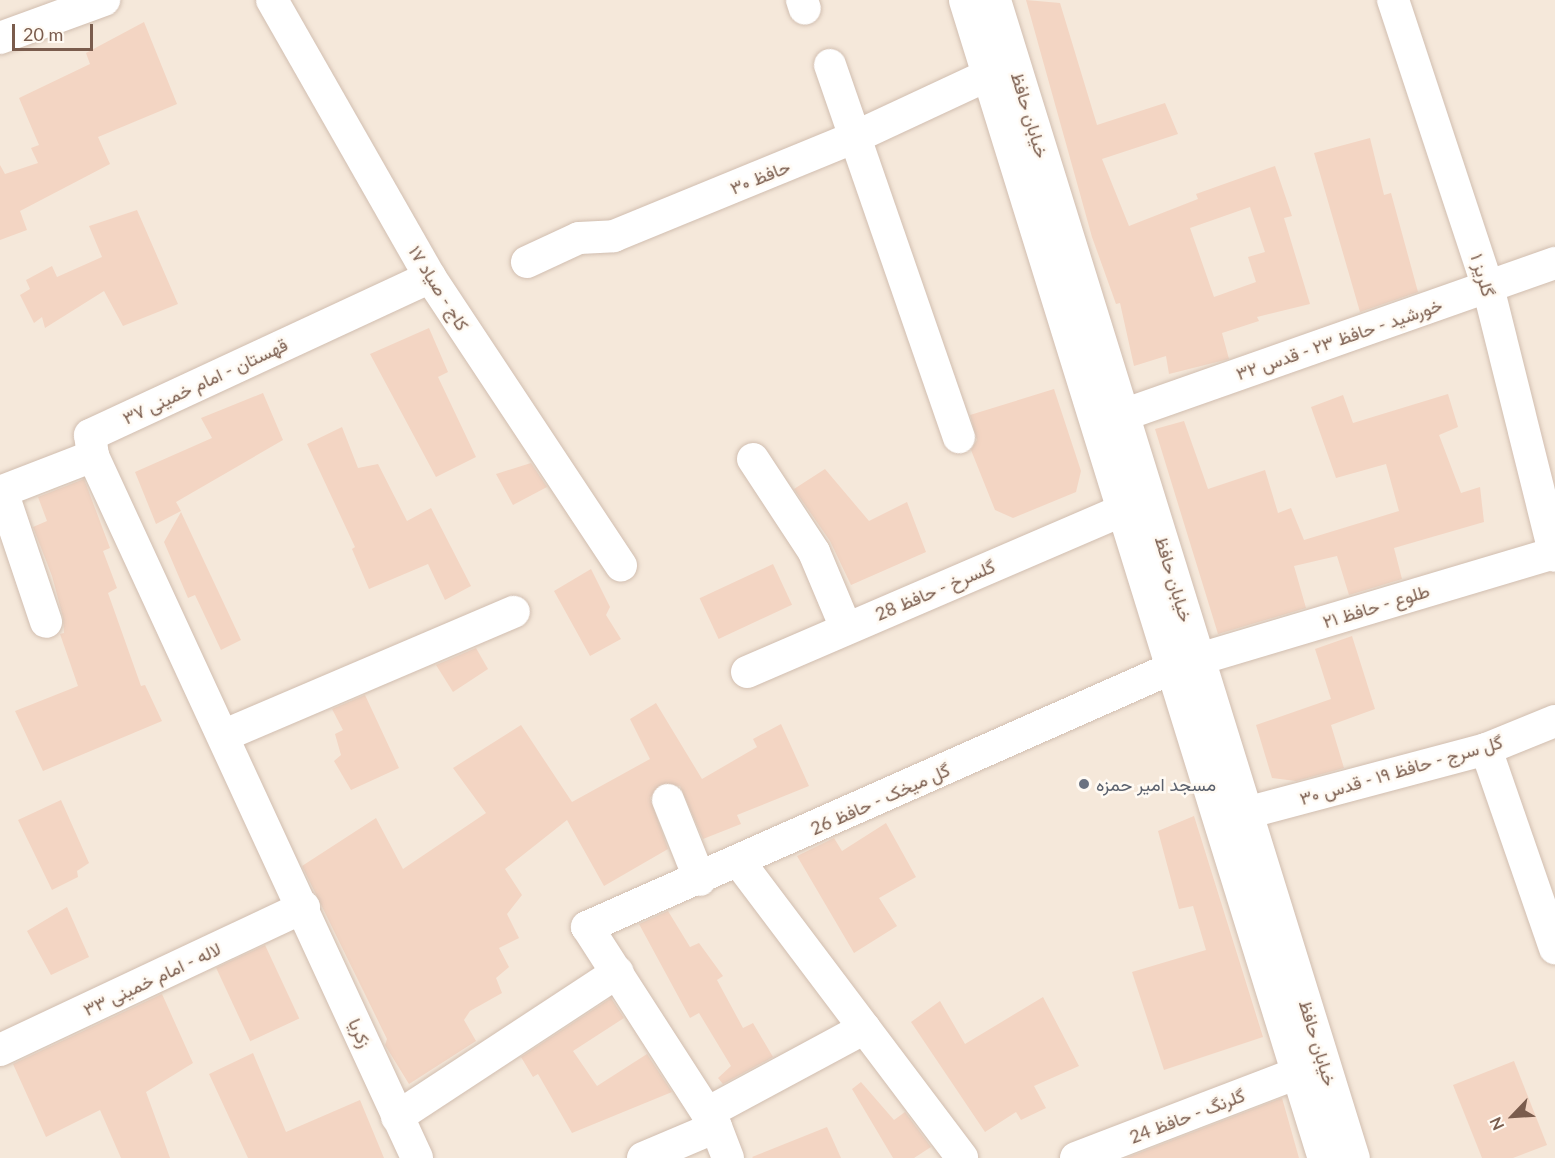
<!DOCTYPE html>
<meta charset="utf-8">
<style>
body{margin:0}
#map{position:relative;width:1555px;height:1158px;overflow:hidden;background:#fdf6ec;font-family:Lato,Vazirmatn,sans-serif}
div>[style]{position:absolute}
.residential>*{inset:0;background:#f5e8da;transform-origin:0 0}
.building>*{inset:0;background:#f3d5c3;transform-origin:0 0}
.roads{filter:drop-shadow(0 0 2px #d1beb0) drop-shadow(0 0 2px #d1beb0)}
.street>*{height:32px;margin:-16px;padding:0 16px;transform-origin:16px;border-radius:16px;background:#fff}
.secondary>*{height:33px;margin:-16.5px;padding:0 16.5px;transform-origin:16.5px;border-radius:16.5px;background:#fff}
.dots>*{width:16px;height:16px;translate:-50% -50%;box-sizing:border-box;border:3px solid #fffaf3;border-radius:50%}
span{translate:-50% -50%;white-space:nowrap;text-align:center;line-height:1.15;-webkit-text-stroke:5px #fffaf3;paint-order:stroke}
.street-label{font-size:18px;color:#7a5c4d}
.worship-label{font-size:18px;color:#5b616d}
.left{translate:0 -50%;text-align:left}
.north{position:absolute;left:1483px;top:1086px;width:60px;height:60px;-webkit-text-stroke:4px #fffaf3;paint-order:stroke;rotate:245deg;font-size:16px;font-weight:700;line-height:24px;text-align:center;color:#7a5c4d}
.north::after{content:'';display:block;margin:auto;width:21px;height:27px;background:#7a5c4d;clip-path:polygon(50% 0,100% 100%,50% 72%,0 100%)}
.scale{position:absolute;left:12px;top:24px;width:81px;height:27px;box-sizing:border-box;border:3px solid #7a5c4d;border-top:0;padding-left:8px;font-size:18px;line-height:21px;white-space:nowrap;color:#7a5c4d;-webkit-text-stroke:4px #fffaf3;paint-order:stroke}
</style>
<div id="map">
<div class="residential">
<div style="left:0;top:0;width:1555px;height:1158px"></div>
</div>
<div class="building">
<div style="clip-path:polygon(evenodd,1026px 0,1060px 3px,1097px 125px,1165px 103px,1178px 134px,1102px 159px,1129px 226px,1198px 199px,1196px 194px,1275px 166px,1292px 216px,1284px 218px,1310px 304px,1257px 317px,1259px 321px,1222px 333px,1229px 359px,1169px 374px,1166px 356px,1134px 366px,1120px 303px,1116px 304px,1092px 237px,1026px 0,1250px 207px,1265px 252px,1248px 257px,1256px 282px,1214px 297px,1190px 228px,1250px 207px)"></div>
<div style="clip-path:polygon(144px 22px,177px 104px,98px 137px,110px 164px,20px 211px,27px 230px,0 240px,0 165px,5px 174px,38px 163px,31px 148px,39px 145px,19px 98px,90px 64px,86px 53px)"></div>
<div style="clip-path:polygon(1370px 138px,1384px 195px,1391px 193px,1418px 292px,1360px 312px,1314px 153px)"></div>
<div style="clip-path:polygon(137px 210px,178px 304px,123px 326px,104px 291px,45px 328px,42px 317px,34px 323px,20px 295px,30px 289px,26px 280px,52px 266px,57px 277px,102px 257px,89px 226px)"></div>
<div style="clip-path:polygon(429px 328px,448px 372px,438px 377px,476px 457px,436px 477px,370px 354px)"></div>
<div style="clip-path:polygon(1054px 389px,1081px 471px,1076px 492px,1013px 518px,995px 510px,971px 450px,977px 440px,970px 415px)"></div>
<div style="clip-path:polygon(263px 393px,283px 440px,176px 502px,181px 511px,156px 524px,135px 472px,212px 438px,201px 418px)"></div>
<div style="clip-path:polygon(1448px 394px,1458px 427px,1439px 435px,1461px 493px,1480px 487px,1484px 522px,1394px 548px,1402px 579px,1349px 595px,1337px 556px,1294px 566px,1306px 608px,1218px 634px,1155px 429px,1184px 421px,1208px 489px,1265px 470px,1278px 513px,1291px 508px,1304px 540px,1399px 511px,1386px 464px,1336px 478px,1311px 407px,1343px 395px,1353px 423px)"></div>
<div style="clip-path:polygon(342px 427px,358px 468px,378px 464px,407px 521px,431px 508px,471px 586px,445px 600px,428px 564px,369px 589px,352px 549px,355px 547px,307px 444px)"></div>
<div style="clip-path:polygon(531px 463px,547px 487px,513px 505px,496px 474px)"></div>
<div style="clip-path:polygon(825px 469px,869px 521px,907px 502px,926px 552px,851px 585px,830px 541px,794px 489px)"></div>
<div style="clip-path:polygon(84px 479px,110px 548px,103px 551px,117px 588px,108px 593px,141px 686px,145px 685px,162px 721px,43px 771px,15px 711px,78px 686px,60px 634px,64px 633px,63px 617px,52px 576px,33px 527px,47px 521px,38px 497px)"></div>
<div style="clip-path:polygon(181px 512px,241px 640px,221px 650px,195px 595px,188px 598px,164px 542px)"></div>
<div style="left:773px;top:564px;width:45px;height:81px;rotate:65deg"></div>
<div style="clip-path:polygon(591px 569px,610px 607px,606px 615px,621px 639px,590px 656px,554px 591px)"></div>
<div style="clip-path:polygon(1352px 636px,1375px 709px,1331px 725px,1344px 768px,1296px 781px,1272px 778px,1256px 725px,1331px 699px,1315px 649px)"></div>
<div style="clip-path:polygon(476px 648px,488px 669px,453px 692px,436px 665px)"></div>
<div style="clip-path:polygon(365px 695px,399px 768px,351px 790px,334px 761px,341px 755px,335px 734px,343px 730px,332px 709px)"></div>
<div style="clip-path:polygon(656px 703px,702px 779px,757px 747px,753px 739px,781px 724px,809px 786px,737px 815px,741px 824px,703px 839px,680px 786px,661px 784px,650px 798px,668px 849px,604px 886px,567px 820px,505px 869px,522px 895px,507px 914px,519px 938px,499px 948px,509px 967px,496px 978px,502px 993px,470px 1011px,464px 1020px,476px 1041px,409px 1084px,385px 1045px,387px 1039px,302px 866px,376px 818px,403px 869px,486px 813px,453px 768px,521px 725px,572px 802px,650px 759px,630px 719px)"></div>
<div style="clip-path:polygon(61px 800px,89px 863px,77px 871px,78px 877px,52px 890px,18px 820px)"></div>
<div style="clip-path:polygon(1194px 816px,1263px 1037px,1164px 1070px,1132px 972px,1206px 950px,1193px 906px,1179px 909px,1158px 831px)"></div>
<div style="clip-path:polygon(886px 823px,916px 877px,879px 898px,897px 926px,854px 953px,797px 856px,834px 838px,842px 851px)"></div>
<div style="clip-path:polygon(67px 907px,89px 957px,51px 975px,27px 931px)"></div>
<div style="clip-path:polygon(668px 911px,690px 947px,699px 943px,723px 976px,717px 980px,743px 1028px,753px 1023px,773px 1057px,723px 1084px,718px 1078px,731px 1066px,699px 1013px,690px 1018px,639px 924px)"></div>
<div style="left:265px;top:945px;width:81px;height:54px;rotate:65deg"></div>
<div style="clip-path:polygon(162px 994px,193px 1063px,146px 1092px,170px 1158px,121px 1158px,100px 1110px,46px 1137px,13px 1064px)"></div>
<div style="clip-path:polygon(1043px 997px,1079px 1066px,1034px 1086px,1046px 1108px,1021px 1120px,1016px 1112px,985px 1132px,911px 1022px,940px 1001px,965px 1044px)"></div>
<div style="clip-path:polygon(611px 998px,624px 1018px,573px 1051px,597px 1086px,647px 1054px,672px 1092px,572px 1133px,538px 1074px,533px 1077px,521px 1057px)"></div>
<div style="clip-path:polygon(253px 1053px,286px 1132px,360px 1100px,384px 1158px,248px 1158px,209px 1074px)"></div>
<div style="clip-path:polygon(1514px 1061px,1547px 1145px,1513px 1158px,1482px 1158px,1453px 1085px)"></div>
<div style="clip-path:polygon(861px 1082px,894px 1120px,905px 1112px,931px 1147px,914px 1158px,893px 1158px,852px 1089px)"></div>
<div style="clip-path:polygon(1282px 1098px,1299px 1158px,1126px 1158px)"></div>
<div style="clip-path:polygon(827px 1127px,841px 1158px,753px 1158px,752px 1157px)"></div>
</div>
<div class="roads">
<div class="street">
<div style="left:272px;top:0;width:319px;rotate:60.3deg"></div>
<div style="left:430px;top:277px;width:346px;rotate:56.5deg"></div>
<div style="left:802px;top:0;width:9px;rotate:72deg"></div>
<div style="left:1393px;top:0;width:302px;rotate:71.7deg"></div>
<div style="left:1488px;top:287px;width:277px;rotate:76deg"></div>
<div style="left:0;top:38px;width:111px;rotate:-20.1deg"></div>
<div style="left:830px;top:65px;width:394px;rotate:70.9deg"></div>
<div style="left:527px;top:262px;width:57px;rotate:-24.8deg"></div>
<div style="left:579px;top:238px;width:35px;rotate:-3deg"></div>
<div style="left:614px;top:236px;width:258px;rotate:-22.3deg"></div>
<div style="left:853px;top:138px;width:149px;rotate:-25deg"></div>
<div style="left:1123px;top:415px;width:458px;rotate:-19.4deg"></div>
<div style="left:93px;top:456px;width:773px;rotate:65.22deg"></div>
<div style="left:753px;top:459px;width:111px;rotate:56.7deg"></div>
<div style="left:814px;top:552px;width:82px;rotate:67.2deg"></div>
<div style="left:2px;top:491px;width:138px;rotate:71.4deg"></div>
<div style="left:0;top:492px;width:100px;rotate:-21.2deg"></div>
<div style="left:93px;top:456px;width:21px;rotate:-98deg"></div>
<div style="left:90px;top:435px;width:375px;rotate:-24.9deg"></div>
<div style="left:1199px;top:659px;width:370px;rotate:-16.6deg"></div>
<div style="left:747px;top:672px;width:409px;rotate:-23.3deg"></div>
<div style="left:225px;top:735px;width:314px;rotate:-23.1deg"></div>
<div style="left:1486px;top:749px;width:211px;rotate:70.9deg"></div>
<div style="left:668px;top:800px;width:86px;rotate:68.2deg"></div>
<div style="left:1246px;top:813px;width:248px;rotate:-14.9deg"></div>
<div style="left:1486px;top:749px;width:74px;rotate:-22.1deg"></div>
<div style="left:740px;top:863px;width:369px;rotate:53deg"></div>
<div style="left:0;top:1050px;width:336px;rotate:-25.2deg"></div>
<div style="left:707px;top:1113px;width:179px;rotate:-28.3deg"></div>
<div style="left:397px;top:1117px;width:264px;rotate:-33.3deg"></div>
<div style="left:643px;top:1158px;width:79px;rotate:-23deg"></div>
<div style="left:728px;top:1158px;width:33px;rotate:-111deg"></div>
<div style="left:716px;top:1127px;width:238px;rotate:-122.8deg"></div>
<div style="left:587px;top:927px;width:640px;rotate:-23.88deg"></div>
<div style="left:1076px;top:1158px;width:237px;rotate:-21deg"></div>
</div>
<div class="secondary">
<div style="left:965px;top:0;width:1212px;rotate:72.78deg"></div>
<div style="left:994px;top:0;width:1212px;rotate:72.78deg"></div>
</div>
</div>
<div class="dots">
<div style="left:1084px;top:784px;background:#6b7280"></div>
</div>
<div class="street-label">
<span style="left:1030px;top:115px;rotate:73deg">خیابان حافظ</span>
<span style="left:760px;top:177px;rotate:-22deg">حافظ ۳۰</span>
<span style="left:1483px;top:275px;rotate:73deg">گلریز ۱</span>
<span style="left:439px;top:288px;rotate:58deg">کاج - صیاد ۱۷</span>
<span style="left:1339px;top:339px;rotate:-19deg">خورشید - حافظ ۲۳ - قدس ۳۲</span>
<span style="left:205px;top:381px;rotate:-25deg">قهستان - امام خمینی ۳۷</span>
<span style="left:1174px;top:579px;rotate:73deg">خیابان حافظ</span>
<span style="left:935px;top:590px;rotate:-23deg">گلسرخ - حافظ 28</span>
<span style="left:1376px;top:606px;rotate:-17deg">طلوع - حافظ ۲۱</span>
<span style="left:1401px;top:770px;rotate:-16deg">گل سرج - حافظ ۱۹ - قدس ۳۰</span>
<span style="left:880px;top:799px;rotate:-24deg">گل میخک - حافظ 26</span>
<span style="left:152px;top:979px;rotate:-25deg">لاله - امام خمینی ۳۳</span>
<span style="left:360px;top:1033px;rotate:66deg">زکریا</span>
<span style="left:1318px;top:1043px;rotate:73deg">خیابان حافظ</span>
<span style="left:1187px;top:1116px;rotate:-21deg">گلرنگ - حافظ 24</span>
</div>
<div class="worship-label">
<span class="left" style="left:1096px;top:784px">مسجد امیر حمزه</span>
</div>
<div class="north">N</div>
<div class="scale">20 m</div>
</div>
